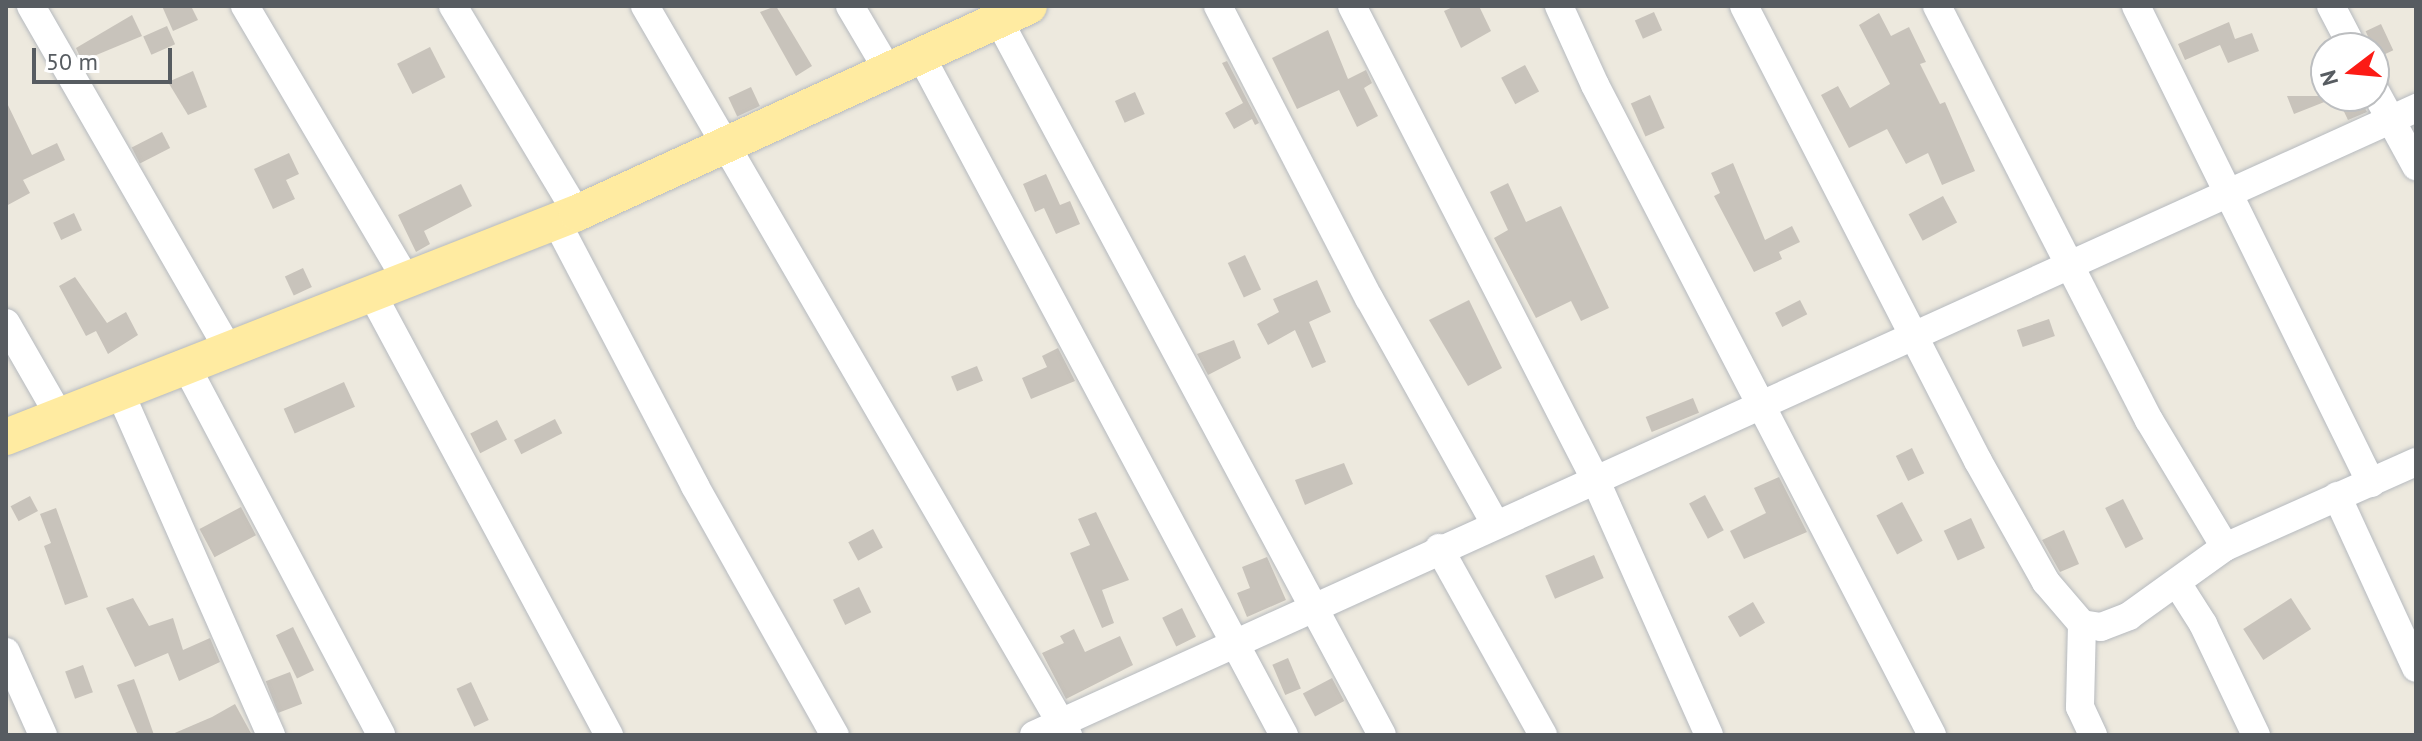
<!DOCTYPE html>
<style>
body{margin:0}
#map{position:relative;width:2422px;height:741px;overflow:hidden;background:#ede9de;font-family:"PT Sans",sans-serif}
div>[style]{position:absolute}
.building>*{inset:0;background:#c8c3bb;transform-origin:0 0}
.roads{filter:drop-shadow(0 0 2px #b6babf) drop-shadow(0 0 2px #b6babf)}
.minor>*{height:28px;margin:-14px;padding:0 14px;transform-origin:14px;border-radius:14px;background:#fff}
.major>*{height:36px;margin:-18px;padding:0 18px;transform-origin:18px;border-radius:18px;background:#ffeba1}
span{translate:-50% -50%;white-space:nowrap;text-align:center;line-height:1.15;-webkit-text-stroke:6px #fff;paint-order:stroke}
.frame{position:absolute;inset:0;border:8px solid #575c61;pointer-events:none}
.north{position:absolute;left:2310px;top:32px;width:80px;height:80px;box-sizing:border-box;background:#fff;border:2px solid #bcbec0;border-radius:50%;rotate:254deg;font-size:22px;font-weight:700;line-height:32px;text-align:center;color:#575c61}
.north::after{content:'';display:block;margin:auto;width:28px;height:36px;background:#fc1b15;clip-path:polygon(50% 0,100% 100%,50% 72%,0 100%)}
.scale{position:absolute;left:32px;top:48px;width:140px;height:36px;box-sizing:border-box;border:4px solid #575c61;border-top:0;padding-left:10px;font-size:24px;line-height:28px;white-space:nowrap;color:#575c61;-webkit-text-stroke:6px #fff;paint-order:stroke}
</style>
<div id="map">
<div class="building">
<div style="clip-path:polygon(162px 6px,191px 6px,198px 20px,173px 31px)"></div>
<div style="clip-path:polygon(776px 6px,812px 66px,796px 76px,760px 12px)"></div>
<div style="clip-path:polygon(1455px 6px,1479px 6px,1491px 31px,1461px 48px,1444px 11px)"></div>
<div style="left:1654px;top:12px;width:20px;height:21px;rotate:66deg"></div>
<div style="clip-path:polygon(1879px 13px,1891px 36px,1909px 27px,1926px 62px,1920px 64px,1940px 104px,1945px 102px,1975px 171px,1942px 185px,1928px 153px,1906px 164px,1887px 129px,1849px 148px,1821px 95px,1838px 86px,1850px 108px,1890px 84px,1859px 25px)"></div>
<div style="clip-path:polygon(132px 15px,142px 36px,82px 61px,76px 48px)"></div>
<div style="clip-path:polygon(2229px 22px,2235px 39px,2252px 33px,2259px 51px,2228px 63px,2220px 45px,2185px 60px,2178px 44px)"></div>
<div style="left:2381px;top:24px;width:29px;height:17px;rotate:65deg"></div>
<div style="left:167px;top:26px;width:20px;height:26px;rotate:66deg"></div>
<div style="clip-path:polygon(1328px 30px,1348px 79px,1366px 70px,1372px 83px,1364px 88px,1378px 116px,1357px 127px,1339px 90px,1297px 109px,1272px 58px)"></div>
<div style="left:430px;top:47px;width:34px;height:37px;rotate:63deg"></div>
<div style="clip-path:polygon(1227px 61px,1259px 123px,1255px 125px,1252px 119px,1234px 129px,1225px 113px,1243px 103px,1222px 63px)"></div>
<div style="left:1525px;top:65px;width:30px;height:27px;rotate:62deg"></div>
<div style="clip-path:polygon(193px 71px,207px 107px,188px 115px,168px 82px)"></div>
<div style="left:751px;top:87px;width:21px;height:25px;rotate:65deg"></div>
<div style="left:1135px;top:92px;width:24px;height:22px;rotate:66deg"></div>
<div style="left:1650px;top:95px;width:36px;height:21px;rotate:66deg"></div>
<div style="clip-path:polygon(2287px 96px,2359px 96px,2367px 112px,2348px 120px,2337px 97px,2294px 114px)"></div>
<div style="clip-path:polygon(6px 101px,32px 155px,57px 143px,65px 160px,23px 180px,30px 193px,6px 206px)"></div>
<div style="left:162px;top:132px;width:18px;height:34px;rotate:63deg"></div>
<div style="clip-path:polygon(289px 153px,299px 174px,286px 180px,295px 199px,273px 209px,254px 169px)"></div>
<div style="clip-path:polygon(1733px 163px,1765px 240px,1792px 226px,1800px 242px,1779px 252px,1782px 259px,1754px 272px,1714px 196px,1720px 193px,1711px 173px)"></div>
<div style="clip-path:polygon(1046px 174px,1060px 205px,1070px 201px,1080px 224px,1056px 234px,1044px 208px,1035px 212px,1023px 184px)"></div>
<div style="clip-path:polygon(1508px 183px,1526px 222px,1561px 206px,1609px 308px,1581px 321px,1571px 301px,1536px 318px,1494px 238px,1508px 230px,1490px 192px)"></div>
<div style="clip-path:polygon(461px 184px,472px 206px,424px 231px,430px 244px,416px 252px,398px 215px)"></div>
<div style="left:1943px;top:196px;width:30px;height:39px;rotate:62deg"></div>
<div style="left:74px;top:213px;width:19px;height:23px;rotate:65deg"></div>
<div style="left:1245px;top:255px;width:38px;height:19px;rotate:65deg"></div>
<div style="left:303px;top:268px;width:21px;height:20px;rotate:65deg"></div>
<div style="clip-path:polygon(75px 277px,107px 323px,126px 312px,138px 335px,108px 354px,96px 331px,86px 336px,59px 286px)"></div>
<div style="clip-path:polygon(1317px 280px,1331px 312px,1309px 322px,1326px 362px,1312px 368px,1295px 330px,1268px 345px,1257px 324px,1279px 312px,1273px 299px)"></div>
<div style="clip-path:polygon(1469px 300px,1502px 368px,1468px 386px,1429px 320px)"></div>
<div style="left:1800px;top:300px;width:16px;height:28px;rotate:63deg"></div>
<div style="left:2049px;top:319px;width:18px;height:34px;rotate:71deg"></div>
<div style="clip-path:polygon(1234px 340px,1241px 358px,1208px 375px,1197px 354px)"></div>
<div style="clip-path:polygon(1058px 348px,1075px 381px,1031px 399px,1022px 378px,1047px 367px,1042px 356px)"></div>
<div style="left:977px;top:366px;width:16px;height:28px;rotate:68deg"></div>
<div style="left:344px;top:382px;width:27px;height:66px;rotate:66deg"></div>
<div style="left:1693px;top:398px;width:16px;height:51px;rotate:68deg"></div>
<div style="left:555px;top:419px;width:16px;height:46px;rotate:63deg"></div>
<div style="left:497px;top:420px;width:22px;height:30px;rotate:63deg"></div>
<div style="left:1912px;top:448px;width:28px;height:18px;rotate:64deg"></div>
<div style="clip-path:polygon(1344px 463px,1353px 484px,1305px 505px,1295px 480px)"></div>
<div style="clip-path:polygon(1779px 477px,1807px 532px,1744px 559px,1730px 531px,1766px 513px,1754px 488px)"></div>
<div style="left:1705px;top:495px;width:40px;height:18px;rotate:62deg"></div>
<div style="left:30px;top:496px;width:17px;height:22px;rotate:62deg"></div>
<div style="left:2123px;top:499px;width:45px;height:20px;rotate:63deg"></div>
<div style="left:1902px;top:502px;width:44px;height:29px;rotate:62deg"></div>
<div style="left:241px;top:507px;width:32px;height:47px;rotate:62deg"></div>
<div style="clip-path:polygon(56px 508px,88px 597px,65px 605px,44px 546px,51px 543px,40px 514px)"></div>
<div style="clip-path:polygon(1096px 512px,1129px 580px,1102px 590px,1114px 623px,1102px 628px,1070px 553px,1090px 545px,1078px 519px)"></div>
<div style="left:1971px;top:518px;width:33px;height:30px;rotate:65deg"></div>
<div style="left:873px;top:529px;width:21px;height:28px;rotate:62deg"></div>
<div style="clip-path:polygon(2064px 530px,2079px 564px,2060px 572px,2042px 540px)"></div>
<div style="left:1594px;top:555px;width:25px;height:53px;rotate:67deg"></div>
<div style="clip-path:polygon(1267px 557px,1286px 600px,1247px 617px,1237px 593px,1250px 588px,1242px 567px)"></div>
<div style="left:859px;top:587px;width:28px;height:29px;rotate:64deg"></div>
<div style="clip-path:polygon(133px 598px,149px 626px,173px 618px,183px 650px,210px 638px,220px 662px,179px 681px,168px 653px,135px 667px,106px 608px)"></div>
<div style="left:2291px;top:598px;width:37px;height:57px;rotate:57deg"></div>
<div style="left:1753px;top:602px;width:24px;height:29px;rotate:60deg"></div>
<div style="left:1182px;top:608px;width:32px;height:22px;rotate:64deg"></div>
<div style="left:293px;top:627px;width:48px;height:19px;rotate:64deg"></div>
<div style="clip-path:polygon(1074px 629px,1085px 652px,1120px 636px,1133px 665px,1066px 699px,1042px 653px,1064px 643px,1060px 636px)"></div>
<div style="left:1288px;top:658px;width:33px;height:17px;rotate:67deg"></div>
<div style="left:83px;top:665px;width:29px;height:19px;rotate:70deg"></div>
<div style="left:290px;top:672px;width:34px;height:26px;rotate:69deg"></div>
<div style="left:1332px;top:678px;width:26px;height:33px;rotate:62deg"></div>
<div style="clip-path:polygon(134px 679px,140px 695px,154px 735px,138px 735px,117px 685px)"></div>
<div style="left:471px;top:682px;width:42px;height:16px;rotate:65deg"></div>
<div style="clip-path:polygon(235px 704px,252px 735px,170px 735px,212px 717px)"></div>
</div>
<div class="roads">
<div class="minor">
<div style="left:31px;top:6px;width:398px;rotate:60.1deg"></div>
<div style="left:245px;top:6px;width:319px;rotate:59.5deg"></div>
<div style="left:453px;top:6px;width:241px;rotate:59.1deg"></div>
<div style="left:645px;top:6px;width:843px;rotate:59.88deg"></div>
<div style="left:850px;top:6px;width:77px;rotate:59.4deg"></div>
<div style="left:1218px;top:6px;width:329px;rotate:62.7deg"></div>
<div style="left:1369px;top:298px;width:258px;rotate:60.8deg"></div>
<div style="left:1352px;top:6px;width:532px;rotate:62.81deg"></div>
<div style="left:1595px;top:479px;width:280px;rotate:66deg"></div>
<div style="left:1559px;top:6px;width:87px;rotate:65.5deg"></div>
<div style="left:1595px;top:85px;width:732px;rotate:62.59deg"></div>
<div style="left:1744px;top:6px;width:512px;rotate:62.78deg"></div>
<div style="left:1978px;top:461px;width:139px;rotate:60.7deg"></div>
<div style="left:2046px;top:582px;width:55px;rotate:49.4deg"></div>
<div style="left:2082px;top:624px;width:19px;rotate:9deg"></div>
<div style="left:2101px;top:627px;width:30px;rotate:-21deg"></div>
<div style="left:2129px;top:616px;width:118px;rotate:-35.7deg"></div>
<div style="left:2225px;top:547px;width:209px;rotate:-24deg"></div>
<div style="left:1937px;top:6px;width:465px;rotate:62.9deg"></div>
<div style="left:2149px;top:420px;width:148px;rotate:59.1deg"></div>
<div style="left:2136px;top:6px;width:532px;rotate:63.77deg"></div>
<div style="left:2331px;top:6px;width:47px;rotate:62.4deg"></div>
<div style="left:998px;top:19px;width:812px;rotate:61.79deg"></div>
<div style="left:922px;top:58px;width:768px;rotate:61.87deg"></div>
<div style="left:2374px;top:89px;width:88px;rotate:61.4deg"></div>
<div style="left:556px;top:221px;width:299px;rotate:62.3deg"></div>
<div style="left:695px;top:486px;width:286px;rotate:60.7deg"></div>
<div style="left:372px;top:294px;width:501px;rotate:61.75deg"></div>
<div style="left:6px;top:323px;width:111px;rotate:60.2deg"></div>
<div style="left:187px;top:368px;width:415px;rotate:62.1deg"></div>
<div style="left:121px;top:395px;width:372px;rotate:66.2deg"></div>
<div style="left:2337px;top:496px;width:189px;rotate:65.3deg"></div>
<div style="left:1439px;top:548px;width:214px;rotate:60.9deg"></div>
<div style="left:2177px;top:583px;width:49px;rotate:57.6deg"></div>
<div style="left:2203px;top:624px;width:123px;rotate:64.5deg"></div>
<div style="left:2082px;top:624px;width:83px;rotate:91.4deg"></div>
<div style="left:2080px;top:707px;width:31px;rotate:65deg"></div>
<div style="left:6px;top:652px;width:91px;rotate:66deg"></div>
<div style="left:1034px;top:735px;width:1518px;rotate:-24.4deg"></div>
</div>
<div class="major">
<div style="left:6px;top:437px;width:613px;rotate:-21.42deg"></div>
<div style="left:577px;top:213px;width:497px;rotate:-24.6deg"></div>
</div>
</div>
<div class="frame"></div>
<div class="north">N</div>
<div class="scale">50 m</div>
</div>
